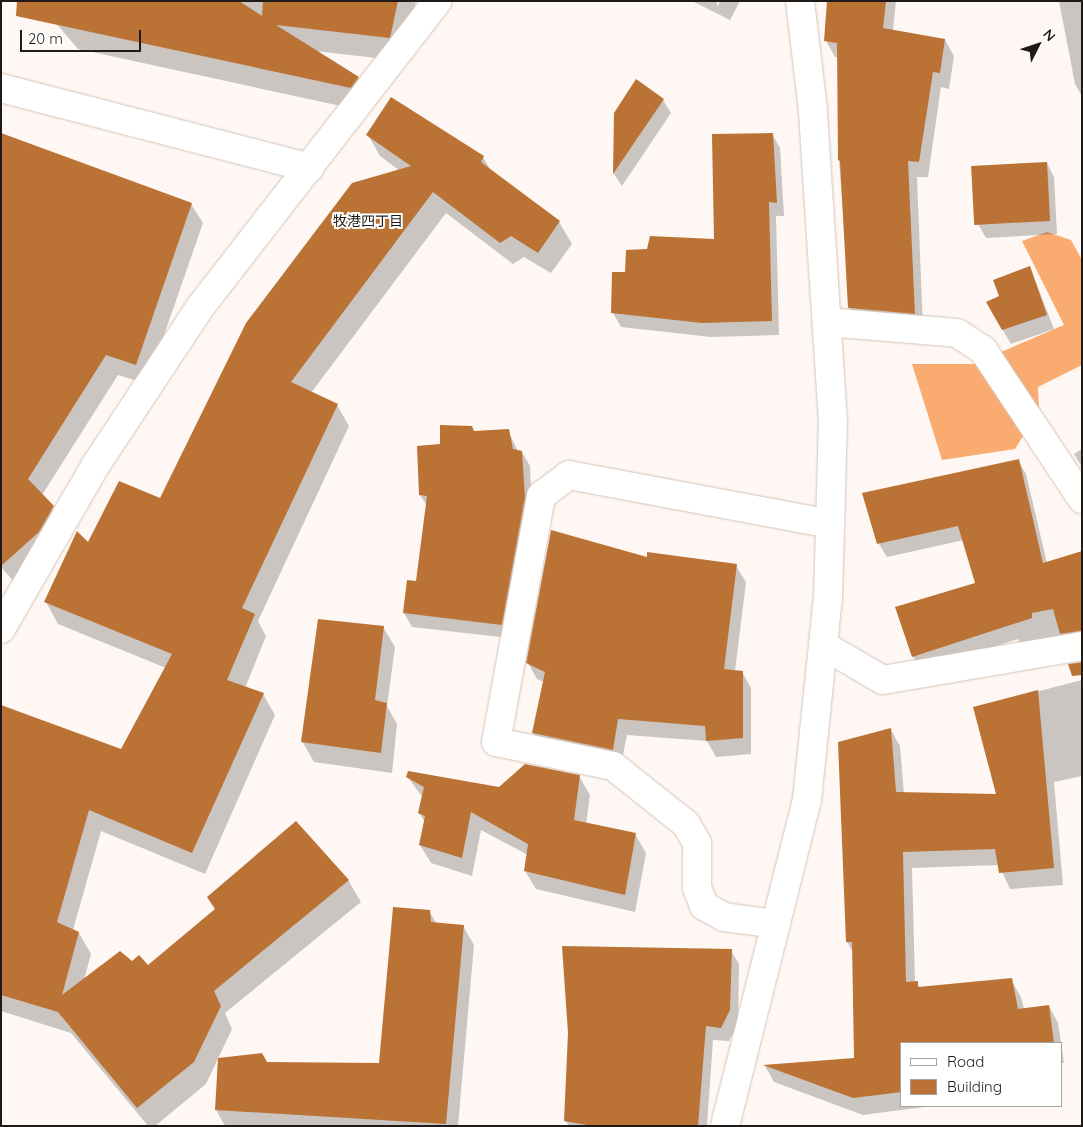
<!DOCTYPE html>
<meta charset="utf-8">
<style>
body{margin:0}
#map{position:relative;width:1083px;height:1127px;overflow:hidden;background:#fef7f3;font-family:Quicksand,"Noto Sans JP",sans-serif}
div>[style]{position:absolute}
.forest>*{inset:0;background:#f9ab70}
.shadow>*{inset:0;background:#0003}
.building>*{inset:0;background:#bb7235;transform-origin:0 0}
.roads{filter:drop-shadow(0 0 1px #d4c4b9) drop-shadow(0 0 1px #d4c4b9)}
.street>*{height:28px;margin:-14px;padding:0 14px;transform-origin:14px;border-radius:14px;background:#fff}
span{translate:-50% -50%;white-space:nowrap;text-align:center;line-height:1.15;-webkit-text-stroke:4px #fff;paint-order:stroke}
.neighbourhood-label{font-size:14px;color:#1f1a16}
.frame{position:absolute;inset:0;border:2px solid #1f1a16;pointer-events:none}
.legend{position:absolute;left:900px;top:1042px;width:162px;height:65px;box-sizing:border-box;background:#fff;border:1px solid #a5a3a2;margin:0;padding:6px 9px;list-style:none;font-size:15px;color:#1f1a16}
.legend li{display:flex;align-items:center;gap:10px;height:25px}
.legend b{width:25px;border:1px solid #a5a3a2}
.north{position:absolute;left:1013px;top:20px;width:50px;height:50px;-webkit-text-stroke:4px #fff;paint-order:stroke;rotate:49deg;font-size:14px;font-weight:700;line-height:20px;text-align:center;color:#1f1a16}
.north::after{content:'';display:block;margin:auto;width:18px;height:22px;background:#1f1a16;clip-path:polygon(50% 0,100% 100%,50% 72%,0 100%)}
.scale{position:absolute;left:20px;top:30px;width:121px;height:22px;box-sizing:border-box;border:2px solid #1f1a16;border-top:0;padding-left:6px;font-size:15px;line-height:18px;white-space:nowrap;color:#1f1a16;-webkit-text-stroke:4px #fff;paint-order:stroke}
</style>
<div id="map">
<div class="forest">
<div style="clip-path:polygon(1047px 232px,1071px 240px,1082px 260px,1082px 365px,1038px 387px,1039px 410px,1015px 449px,942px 460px,912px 364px,973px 364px,1064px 325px,1022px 241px)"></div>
</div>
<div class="shadow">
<div style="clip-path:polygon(37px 1px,416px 1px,403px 61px,315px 51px,358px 78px,372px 102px,364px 111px,78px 49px)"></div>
<div style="clip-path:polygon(692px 1px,717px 1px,717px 7px,720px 1px,740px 1px,730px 20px)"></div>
<div style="clip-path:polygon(828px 1px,896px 1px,893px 31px,945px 40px,954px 56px,949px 89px,941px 87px,928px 177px,917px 177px,923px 329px,859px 324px,850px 308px,839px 160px,838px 57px,835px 57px,826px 41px)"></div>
<div style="clip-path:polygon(1059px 1px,1082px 1px,1082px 96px,1075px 84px)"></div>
<div style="clip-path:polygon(663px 100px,671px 113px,622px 186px,614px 174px,615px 114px)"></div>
<div style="clip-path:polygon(1px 134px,191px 204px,203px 223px,147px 384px,118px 375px,42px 495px,64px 527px,15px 583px,1px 567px)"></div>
<div style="clip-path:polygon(772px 134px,780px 148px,784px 216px,776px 216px,779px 335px,711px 337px,621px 327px,613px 313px,626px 274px,648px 250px,716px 240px)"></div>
<div style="clip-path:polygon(368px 135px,483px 157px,491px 171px,559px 222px,572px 244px,551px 273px,524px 257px,513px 264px,446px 213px,311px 393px,337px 405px,349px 426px,258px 621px,266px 636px,245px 688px,263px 694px,275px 715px,205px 874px,101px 831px,73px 930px,79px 933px,91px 954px,84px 980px,132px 963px,148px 966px,216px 910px,296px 822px,348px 880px,361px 902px,225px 1013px,232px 1029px,206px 1084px,155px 1126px,148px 1126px,71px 1033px,1px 1011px,1px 706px,121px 751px,166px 668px,58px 624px,46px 602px,89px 545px,161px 499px,400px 171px,380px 156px)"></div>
<div style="clip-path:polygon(1047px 163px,1054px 177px,1057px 234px,986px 238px,978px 224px)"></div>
<div style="clip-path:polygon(1030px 267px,1054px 329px,1011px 344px,987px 303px,1001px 296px)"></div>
<div style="clip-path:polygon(508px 431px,518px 451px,522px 452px,530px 466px,532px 513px,509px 638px,412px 627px,404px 613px,408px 581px,418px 582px,427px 506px,420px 495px,441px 445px,474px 432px)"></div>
<div style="clip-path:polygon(1082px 449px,1082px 467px,1074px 454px)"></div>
<div style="clip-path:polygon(1018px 460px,1026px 474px,1047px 563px,1082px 630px,1024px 649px,1018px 639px,921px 670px,913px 656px,976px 584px,964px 540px,887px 557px,879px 544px)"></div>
<div style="clip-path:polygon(648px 558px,736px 566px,746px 582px,735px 671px,742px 672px,751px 688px,751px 754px,716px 757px,707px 741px,627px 735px,621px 765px,542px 749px,533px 733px,544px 682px,537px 679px,528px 663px)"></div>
<div style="clip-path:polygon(383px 627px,395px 647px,387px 706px,397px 724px,392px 773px,314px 762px,302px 741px)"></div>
<div style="clip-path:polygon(1082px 680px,1082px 776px,1054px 782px,1063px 885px,1010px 889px,999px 865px,912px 868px,915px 982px,921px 988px,1011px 980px,1021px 997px,1024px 1009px,1049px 1006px,1058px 1023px,1061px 1043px,902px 1043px,902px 1106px,932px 1106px,863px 1115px,774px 1082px,765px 1066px,855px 1059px,853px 952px,847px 942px,839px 743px,891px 730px,900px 746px,904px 794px,997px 795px,974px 708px)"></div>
<div style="clip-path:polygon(407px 776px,499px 789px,579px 776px,590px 795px,586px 824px,635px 834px,646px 853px,635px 912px,536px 889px,525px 871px,528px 855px,481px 830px,472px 876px,431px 863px,420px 845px,425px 822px,419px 813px,423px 798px)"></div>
<div style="clip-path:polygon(429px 911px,437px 924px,463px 926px,474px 945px,458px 1126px,225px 1126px,216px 1110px,380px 1065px)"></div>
<div style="clip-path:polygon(731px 951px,739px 964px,738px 1024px,729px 1041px,713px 1040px,707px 1126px,569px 1126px,565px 1120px)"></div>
<div style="clip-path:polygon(1062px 1049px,1064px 1063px,1062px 1063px)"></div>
</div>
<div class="building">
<div style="clip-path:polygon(17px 1px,239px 1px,262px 16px,263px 1px,398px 1px,390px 38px,276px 25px,359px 77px,351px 88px,16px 16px)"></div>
<div style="clip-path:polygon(827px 1px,886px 1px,883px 28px,945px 39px,940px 73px,933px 72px,919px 162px,908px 161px,915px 314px,848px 308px,840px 161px,838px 160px,837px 43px,824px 41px)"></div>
<div style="clip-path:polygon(636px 79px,664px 99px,613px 174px,614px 113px)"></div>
<div style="clip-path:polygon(391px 97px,484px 156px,481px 162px,560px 221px,538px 253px,511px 236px,500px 243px,433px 192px,291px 382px,338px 404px,242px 608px,255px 614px,227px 680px,264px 693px,192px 853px,89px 810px,57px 922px,79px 932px,62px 995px,120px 951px,132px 961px,139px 955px,148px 965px,215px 909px,207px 897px,296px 821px,349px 880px,214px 991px,221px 1006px,194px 1062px,137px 1108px,58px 1012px,1px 995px,1px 705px,121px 749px,172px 654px,44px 602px,77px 531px,88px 542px,119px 481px,160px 498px,246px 323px,352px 183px,411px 166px,366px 135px)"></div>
<div style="clip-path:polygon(1px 133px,192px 203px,136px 365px,106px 355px,28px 479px,54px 506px,39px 532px,1px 566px)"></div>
<div style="clip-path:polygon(773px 133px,777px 203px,769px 202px,772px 321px,702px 323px,611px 313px,612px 272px,625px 272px,626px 250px,647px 249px,650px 236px,714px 239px,712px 134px)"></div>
<div style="left:1047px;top:162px;width:59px;height:76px;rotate:87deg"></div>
<div style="clip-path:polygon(1030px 266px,1047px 315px,1002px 330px,986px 302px,999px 296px,993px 280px)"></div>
<div style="clip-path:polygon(440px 425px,472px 426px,474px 431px,509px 429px,513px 449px,522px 451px,525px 498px,502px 625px,403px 613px,407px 580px,416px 581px,427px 496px,419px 495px,417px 446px,440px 444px)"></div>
<div style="clip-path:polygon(1019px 459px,1043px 563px,1082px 551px,1082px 631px,1060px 634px,1053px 609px,1032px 613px,1032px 618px,912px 657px,895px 607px,975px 583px,958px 526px,877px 544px,862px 493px)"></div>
<div style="clip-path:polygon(551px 530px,647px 557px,647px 552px,737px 564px,724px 669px,743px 671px,743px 738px,706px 741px,705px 726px,618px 719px,613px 750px,532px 733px,545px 672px,526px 663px)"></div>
<div style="clip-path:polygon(318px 619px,384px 626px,375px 700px,387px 703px,381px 753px,301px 742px)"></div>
<div style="clip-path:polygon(1082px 662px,1082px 675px,1072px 676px,1068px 664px)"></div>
<div style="clip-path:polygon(1038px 690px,1054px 868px,999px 873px,995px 849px,903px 852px,906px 982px,918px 981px,918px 987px,1012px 978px,1018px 1009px,1049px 1005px,1054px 1043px,902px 1043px,902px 1092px,853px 1098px,763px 1065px,854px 1058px,852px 942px,846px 942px,838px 742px,891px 728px,896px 792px,996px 794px,973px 707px)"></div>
<div style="clip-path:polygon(525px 764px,580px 775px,574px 820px,636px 833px,625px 895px,524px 871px,528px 844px,471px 812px,462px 858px,419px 845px,425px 816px,418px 813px,424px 787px,406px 777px,408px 771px,499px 787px)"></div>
<div style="clip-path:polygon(393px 907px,430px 910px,431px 922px,464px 925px,446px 1124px,215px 1110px,218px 1058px,262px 1053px,267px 1062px,379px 1063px)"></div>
<div style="clip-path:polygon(562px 946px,732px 949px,730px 1010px,721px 1028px,706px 1026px,698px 1126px,593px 1126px,564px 1121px,568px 1033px)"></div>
</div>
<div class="roads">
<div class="street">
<div style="left:1px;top:88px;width:319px;rotate:14.5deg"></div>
<div style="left:827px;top:322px;width:130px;rotate:4.8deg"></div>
<div style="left:957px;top:333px;width:31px;rotate:33deg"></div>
<div style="left:983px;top:350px;width:179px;rotate:56.4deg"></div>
<div style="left:1px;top:629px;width:188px;rotate:-60deg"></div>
<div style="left:95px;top:466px;width:192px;rotate:-56.5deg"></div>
<div style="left:201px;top:306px;width:386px;rotate:-52.2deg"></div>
<div style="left:823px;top:645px;width:69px;rotate:30.3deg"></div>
<div style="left:883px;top:680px;width:202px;rotate:-9.7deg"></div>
<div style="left:776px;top:924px;width:52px;rotate:-172.3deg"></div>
<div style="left:724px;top:917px;width:23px;rotate:-151deg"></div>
<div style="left:704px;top:906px;width:19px;rotate:-111deg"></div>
<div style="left:697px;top:888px;width:45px;rotate:-90deg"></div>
<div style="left:697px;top:843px;width:22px;rotate:-120deg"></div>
<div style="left:686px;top:824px;width:93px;rotate:-141.5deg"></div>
<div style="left:613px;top:766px;width:119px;rotate:-168.4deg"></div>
<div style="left:496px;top:742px;width:250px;rotate:-79.6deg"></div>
<div style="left:541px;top:496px;width:35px;rotate:-37deg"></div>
<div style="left:569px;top:475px;width:266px;rotate:10.6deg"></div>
<div style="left:725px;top:1126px;width:336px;rotate:-75.9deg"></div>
<div style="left:807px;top:800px;width:203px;rotate:-84.1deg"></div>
<div style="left:828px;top:598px;width:176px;rotate:-88.4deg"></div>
<div style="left:833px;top:422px;width:313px;rotate:-93.7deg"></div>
<div style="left:813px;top:110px;width:110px;rotate:-96.8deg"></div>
</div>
</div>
<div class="neighbourhood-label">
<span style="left:368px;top:221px">牧港四丁目</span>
</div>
<div class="frame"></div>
<ul class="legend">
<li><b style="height:6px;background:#fff"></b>Road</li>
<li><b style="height:14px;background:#bb7235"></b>Building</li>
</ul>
<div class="north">N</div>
<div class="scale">20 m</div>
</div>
